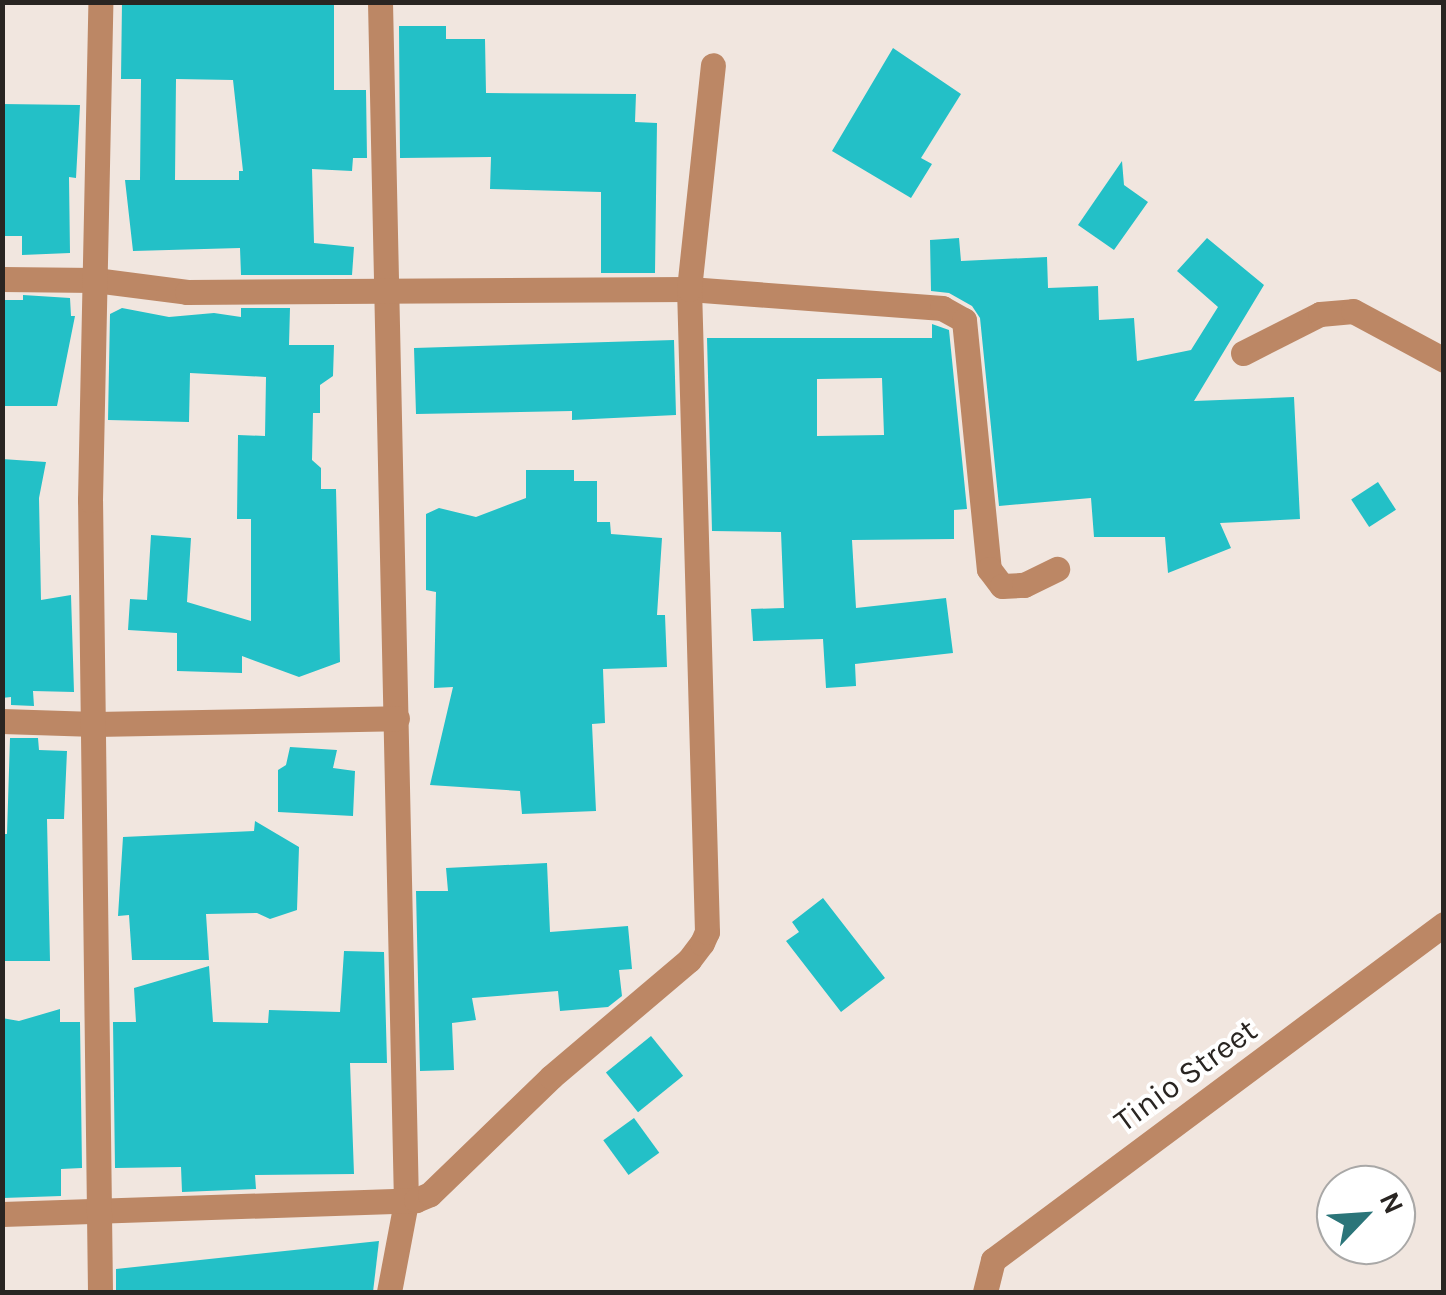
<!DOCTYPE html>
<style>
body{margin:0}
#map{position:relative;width:1446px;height:1295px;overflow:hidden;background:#f1e6df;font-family:Karla,sans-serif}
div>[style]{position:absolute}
.building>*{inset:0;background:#23c0c7;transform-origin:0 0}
.street>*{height:25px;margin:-12.5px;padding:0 12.5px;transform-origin:12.5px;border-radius:12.5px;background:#bc8765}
span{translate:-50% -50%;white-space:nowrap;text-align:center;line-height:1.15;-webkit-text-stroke:8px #fff;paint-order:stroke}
.street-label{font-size:32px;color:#292522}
.frame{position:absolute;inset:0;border:5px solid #292522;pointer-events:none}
.north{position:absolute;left:1316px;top:1165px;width:100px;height:100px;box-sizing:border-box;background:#fff;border:2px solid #a9a8a7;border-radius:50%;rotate:65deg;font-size:28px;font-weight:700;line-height:40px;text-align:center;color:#292522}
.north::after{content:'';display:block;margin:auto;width:35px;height:45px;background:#2b7579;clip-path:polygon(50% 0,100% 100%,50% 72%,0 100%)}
</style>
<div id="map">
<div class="building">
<div style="clip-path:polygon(evenodd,122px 2px,334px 2px,334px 90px,366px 90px,367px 158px,353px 158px,352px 171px,312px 169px,314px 243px,354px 247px,352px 275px,241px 275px,240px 248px,133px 251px,125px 180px,140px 180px,141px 79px,121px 79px,122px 2px,176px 79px,233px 80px,243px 171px,239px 171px,239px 180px,175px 180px,176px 79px)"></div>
<div style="clip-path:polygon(399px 26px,446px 26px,446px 39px,485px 39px,486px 93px,636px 94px,635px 122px,657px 123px,655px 273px,601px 273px,601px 192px,490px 189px,491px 157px,400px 158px)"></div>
<div style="clip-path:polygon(893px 48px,961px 94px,921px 158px,932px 164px,911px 198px,832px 151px)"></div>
<div style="clip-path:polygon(2px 104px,80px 105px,76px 178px,69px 177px,70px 253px,22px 255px,22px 236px,2px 236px)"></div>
<div style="clip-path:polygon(1122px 161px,1124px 185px,1148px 202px,1114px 250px,1078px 225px)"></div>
<div style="clip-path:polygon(959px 238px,961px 261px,1047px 257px,1048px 288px,1098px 286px,1099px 320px,1134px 318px,1137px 361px,1191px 350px,1218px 307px,1177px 271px,1207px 238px,1264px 285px,1194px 401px,1294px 397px,1300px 519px,1220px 523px,1231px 548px,1168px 573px,1165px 537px,1094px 537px,1091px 498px,999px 506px,980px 318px,972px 306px,949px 293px,931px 291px,930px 240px)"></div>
<div style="clip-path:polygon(23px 295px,70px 298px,71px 316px,75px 316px,57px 406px,2px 406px,2px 300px,23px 300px)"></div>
<div style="clip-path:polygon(122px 308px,169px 317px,214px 313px,241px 317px,241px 308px,290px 308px,289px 345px,334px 345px,333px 376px,320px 385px,320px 413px,313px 413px,312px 460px,321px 468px,321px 489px,336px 489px,340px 662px,299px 677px,242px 656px,242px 673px,177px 671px,177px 633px,128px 630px,130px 599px,147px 600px,151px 535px,191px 538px,187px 602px,251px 621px,251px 519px,237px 519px,238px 435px,265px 436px,266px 377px,190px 373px,189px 422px,108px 420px,110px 314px)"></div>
<div style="clip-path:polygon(evenodd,932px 324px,949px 330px,967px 509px,954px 510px,954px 539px,852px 540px,856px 608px,946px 598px,953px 653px,855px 664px,856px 686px,826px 688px,823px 639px,753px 641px,751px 609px,784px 608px,781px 532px,712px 531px,707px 338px,932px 338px,932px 324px,882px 378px,884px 435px,817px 436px,817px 379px,882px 378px)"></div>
<div style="clip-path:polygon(674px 340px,676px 415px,572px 420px,572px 411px,416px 414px,414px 348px)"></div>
<div style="clip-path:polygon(2px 459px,46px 462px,39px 498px,41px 600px,71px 595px,74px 692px,33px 691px,34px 706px,11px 705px,11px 697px,2px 698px)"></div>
<div style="clip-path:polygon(526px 470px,574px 470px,574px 481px,597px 481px,597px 522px,610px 522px,611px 534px,662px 538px,657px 615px,665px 615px,667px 667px,603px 669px,605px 723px,592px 724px,596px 811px,522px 814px,520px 791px,430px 785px,453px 687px,434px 688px,436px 592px,426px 590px,426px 514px,439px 508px,476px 517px,526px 498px)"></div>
<div style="left:1378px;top:482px;width:33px;height:32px;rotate:57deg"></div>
<div style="clip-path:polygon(10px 738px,38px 738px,39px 750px,67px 751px,64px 819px,47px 819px,50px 961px,2px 961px,2px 834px,7px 834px)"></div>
<div style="clip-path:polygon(290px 747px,337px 750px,333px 768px,355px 771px,353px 816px,278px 812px,278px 770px,286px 765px)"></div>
<div style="clip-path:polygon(255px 821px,299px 847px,297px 910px,270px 919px,257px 913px,206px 914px,209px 960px,132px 960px,129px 915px,118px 916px,123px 837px,254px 831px)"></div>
<div style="clip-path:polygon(547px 863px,550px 932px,628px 926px,632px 969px,619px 970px,622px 996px,608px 1007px,560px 1011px,558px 991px,472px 998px,476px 1020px,452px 1023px,454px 1070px,420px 1071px,416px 891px,448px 891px,446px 868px)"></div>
<div style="clip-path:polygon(823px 898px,885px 978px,841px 1012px,786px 941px,799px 932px,792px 922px)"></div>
<div style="clip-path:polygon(344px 951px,384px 952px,387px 1063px,350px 1063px,354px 1174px,255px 1175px,256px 1189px,182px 1192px,181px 1167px,115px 1168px,113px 1022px,136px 1022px,134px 988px,209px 966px,213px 1022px,268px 1023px,269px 1010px,340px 1012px)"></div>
<div style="clip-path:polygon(60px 1009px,60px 1022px,80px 1022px,82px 1168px,61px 1169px,61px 1196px,3px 1198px,2px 1018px,19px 1021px)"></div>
<div style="left:651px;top:1036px;width:51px;height:58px;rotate:51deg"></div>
<div style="left:634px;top:1118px;width:43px;height:38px;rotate:54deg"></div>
<div style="clip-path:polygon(379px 1241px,373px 1292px,116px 1292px,116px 1269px)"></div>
</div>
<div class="street">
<div style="left:380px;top:2px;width:1200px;rotate:88.76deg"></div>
<div style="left:406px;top:1202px;width:92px;rotate:100.7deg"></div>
<div style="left:2px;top:279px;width:93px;rotate:0.6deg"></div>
<div style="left:95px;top:280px;width:93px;rotate:7.4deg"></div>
<div style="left:187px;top:292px;width:502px;rotate:-0.34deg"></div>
<div style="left:689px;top:289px;width:254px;rotate:4.3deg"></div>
<div style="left:942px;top:308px;width:25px;rotate:29deg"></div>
<div style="left:964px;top:320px;width:250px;rotate:84.3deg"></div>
<div style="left:989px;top:569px;width:21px;rotate:53deg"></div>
<div style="left:1002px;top:586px;width:22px;rotate:-3deg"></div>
<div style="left:1024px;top:585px;width:37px;rotate:-26deg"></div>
<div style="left:1243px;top:353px;width:86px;rotate:-26.9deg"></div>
<div style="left:1320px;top:314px;width:33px;rotate:-5deg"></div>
<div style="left:1353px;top:311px;width:103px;rotate:28.3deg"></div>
<div style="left:2px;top:721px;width:93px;rotate:1.8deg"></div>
<div style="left:95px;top:724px;width:302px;rotate:-1.1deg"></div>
<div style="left:2px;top:1214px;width:414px;rotate:-1.9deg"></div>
<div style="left:416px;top:1200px;width:15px;rotate:-23deg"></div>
<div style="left:430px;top:1194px;width:168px;rotate:-44deg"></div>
<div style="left:551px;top:1077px;width:181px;rotate:-40.3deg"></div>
<div style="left:689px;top:960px;width:21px;rotate:-53deg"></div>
<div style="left:702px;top:943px;width:12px;rotate:-66deg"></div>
<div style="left:707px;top:932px;width:643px;rotate:-91.6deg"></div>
<div style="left:689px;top:289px;width:225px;rotate:-83.9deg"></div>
<div style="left:100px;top:1292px;width:792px;rotate:-90.72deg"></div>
<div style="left:90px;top:500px;width:498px;rotate:-88.8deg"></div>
<div style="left:985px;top:1292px;width:33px;rotate:-76deg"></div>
<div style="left:993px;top:1260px;width:562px;rotate:-36.69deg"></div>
</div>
<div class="street-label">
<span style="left:1186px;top:1076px;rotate:-36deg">Tinio Street</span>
</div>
<div class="frame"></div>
<div class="north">N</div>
</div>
